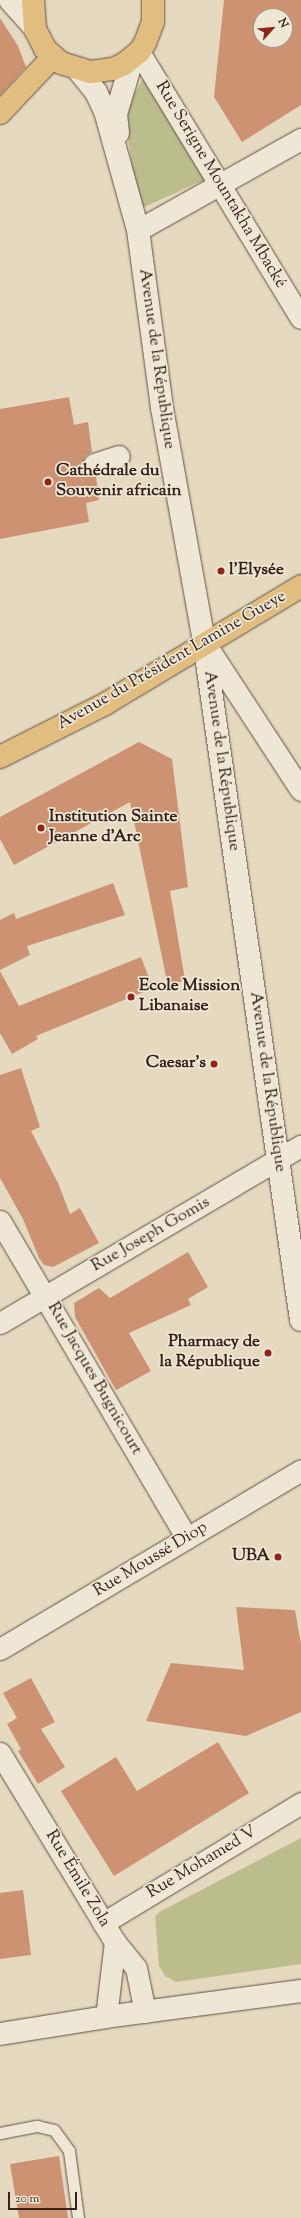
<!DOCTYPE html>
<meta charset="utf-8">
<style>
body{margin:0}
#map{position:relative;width:301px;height:2218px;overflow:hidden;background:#e5dabf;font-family:"Sorts Mill Goudy",serif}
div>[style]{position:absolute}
.green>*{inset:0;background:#bcbd8d}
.building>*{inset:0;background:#cc9272}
.roads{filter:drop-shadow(0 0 1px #625044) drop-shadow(0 0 1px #625044)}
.lane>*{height:11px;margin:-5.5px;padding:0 5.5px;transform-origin:5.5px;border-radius:5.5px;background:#eee7d5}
.street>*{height:21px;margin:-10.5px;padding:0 10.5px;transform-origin:10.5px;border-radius:10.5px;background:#eee7d5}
.secondary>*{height:22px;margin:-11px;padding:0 11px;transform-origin:11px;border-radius:11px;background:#eee7d5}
.primary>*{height:22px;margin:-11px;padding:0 11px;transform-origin:11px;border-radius:11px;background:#e2bd80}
.dots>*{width:11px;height:11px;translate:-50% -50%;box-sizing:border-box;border:2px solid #eee7d5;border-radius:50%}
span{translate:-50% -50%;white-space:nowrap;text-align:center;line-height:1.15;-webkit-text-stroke:3.5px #eee7d5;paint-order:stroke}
.street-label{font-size:17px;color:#36221b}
.poi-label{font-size:17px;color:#36221b;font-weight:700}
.left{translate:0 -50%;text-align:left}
.right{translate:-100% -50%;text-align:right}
.north{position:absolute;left:253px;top:8px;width:40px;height:40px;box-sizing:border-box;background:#eee7d5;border:1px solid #a4988b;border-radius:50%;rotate:63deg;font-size:11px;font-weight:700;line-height:16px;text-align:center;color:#36221b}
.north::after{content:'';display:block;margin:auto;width:14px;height:18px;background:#8f2418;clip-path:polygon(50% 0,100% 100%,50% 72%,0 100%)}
.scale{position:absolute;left:8px;top:2192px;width:69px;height:18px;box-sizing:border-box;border:2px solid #36221b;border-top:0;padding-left:5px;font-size:12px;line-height:14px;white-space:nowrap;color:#36221b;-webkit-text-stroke:3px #eee7d5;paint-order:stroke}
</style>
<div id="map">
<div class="green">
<div style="clip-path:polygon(143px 79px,206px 179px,138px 210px,127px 131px,129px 102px)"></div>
<div style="clip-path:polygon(301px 1838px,301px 1964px,176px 1982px,165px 1976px,159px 1966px,155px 1916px,161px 1911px)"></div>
</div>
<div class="building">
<div style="clip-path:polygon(evenodd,224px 0,301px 0,301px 105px,242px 142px,214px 97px,224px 0,261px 16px,285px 16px,285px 40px,261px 40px,261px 16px)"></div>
<div style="clip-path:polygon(0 18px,18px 46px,26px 67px,0 95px)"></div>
<div style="clip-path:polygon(69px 397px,74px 425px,88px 422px,92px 452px,85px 456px,82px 467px,86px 473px,96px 476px,99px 500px,86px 503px,89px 522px,0 539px,0 409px)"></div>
<div style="clip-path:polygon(139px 742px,172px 759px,188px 887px,170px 891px,185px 980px,168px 986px,130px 802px,14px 865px,0 839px,0 817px)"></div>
<div style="clip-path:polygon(113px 883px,125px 915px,27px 946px,30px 955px,0 970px,0 920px,14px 913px,16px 919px)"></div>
<div style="clip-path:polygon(141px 957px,153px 988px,36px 1036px,38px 1039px,12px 1054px,0 1033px,0 971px,19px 1006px)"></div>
<div style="clip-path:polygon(21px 1068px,40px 1127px,31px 1131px,58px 1183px,70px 1214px,80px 1208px,99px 1243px,53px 1267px,44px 1265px,39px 1258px,23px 1219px,0 1178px,0 1075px)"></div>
<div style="clip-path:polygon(188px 1252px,208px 1287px,188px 1299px,191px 1305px,129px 1333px,151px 1371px,116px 1390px,75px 1317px,74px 1303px,99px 1288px,110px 1298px)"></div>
<div style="clip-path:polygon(236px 1607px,295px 1610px,301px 1644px,301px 1712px,246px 1736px,146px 1721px,171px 1663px,244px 1670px)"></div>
<div style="clip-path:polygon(31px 1678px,55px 1722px,41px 1729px,65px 1767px,38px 1784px,18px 1751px,21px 1749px,7px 1724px,17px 1718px,3px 1693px)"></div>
<div style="clip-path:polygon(218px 1742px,249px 1793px,114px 1876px,61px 1791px,116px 1757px,137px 1791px)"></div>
<div style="clip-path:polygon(23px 1890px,31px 1955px,0 1959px,0 1893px)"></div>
<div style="clip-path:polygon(59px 2156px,68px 2218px,19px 2218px,10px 2164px)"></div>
</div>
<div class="roads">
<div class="lane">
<div style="left:0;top:2133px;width:38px;rotate:-11deg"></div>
<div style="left:37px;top:2126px;width:17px;rotate:13deg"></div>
<div style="left:54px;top:2130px;width:26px;rotate:54deg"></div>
<div style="left:69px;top:2151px;width:68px;rotate:82.3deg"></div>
</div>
<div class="street">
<div style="left:9px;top:0;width:39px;rotate:48deg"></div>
<div style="left:139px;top:52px;width:311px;rotate:58.7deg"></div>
<div style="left:138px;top:230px;width:187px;rotate:-29.2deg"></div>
<div style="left:94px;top:464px;width:26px;rotate:-18deg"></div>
<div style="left:204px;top:642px;width:177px;rotate:56.8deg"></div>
<div style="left:0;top:1221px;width:368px;rotate:59.5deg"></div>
<div style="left:0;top:1323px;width:349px;rotate:-30.5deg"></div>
<div style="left:0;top:1649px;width:350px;rotate:-30.7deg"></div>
<div style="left:0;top:1753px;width:221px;rotate:58.7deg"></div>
<div style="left:115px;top:1942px;width:33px;rotate:51deg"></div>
<div style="left:136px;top:1968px;width:45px;rotate:78.4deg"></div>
<div style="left:103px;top:1923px;width:232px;rotate:-31.2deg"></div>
<div style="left:106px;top:2017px;width:76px;rotate:-83.2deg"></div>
</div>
<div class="secondary">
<div style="left:79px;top:71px;width:27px;rotate:51deg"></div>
<div style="left:96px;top:92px;width:21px;rotate:65deg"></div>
<div style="left:105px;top:111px;width:123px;rotate:74.5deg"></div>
<div style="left:138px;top:230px;width:180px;rotate:82.3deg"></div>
<div style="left:162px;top:408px;width:238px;rotate:79.8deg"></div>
<div style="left:204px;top:642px;width:685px;rotate:81.86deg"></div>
<div style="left:118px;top:133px;width:19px;rotate:-96deg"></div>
<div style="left:116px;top:114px;width:59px;rotate:-73.4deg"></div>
<div style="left:0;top:2034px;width:107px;rotate:-9.1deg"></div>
<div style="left:106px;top:2017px;width:197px;rotate:-7.6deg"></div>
</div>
<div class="primary">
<div style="left:33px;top:0;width:29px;rotate:86deg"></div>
<div style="left:35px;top:29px;width:22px;rotate:63deg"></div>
<div style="left:45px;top:49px;width:21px;rotate:41deg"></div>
<div style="left:61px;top:63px;width:31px;rotate:17deg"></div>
<div style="left:91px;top:72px;width:22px;rotate:-8deg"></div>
<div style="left:113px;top:69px;width:12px;rotate:-24deg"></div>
<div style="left:124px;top:64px;width:19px;rotate:-39deg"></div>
<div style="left:139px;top:52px;width:11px;rotate:-56deg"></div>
<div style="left:145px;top:43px;width:22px;rotate:-69deg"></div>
<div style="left:153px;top:22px;width:22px;rotate:-90deg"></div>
<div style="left:0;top:113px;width:77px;rotate:-46.6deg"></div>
<div style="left:0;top:757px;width:118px;rotate:-26.8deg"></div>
<div style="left:105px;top:704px;width:229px;rotate:-31deg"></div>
</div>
</div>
<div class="dots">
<div style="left:48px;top:482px;background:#8f2418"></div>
<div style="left:221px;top:571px;background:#8f2418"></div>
<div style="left:41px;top:828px;background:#8f2418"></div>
<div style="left:131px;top:997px;background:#8f2418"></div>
<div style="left:214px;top:1064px;background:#8f2418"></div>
<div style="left:268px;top:1353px;background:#8f2418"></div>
<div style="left:278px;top:1557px;background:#8f2418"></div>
</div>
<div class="street-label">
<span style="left:220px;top:185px;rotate:59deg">Rue Serigne Mountakha Mbacké</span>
<span style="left:156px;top:359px;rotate:82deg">Avenue de la République</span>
<span style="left:172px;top:661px;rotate:-30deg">Avenue du Président Lamine Gueye</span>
<span style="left:221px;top:761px;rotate:82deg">Avenue de la République</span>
<span style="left:267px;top:1082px;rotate:82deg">Avenue de la République</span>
<span style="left:151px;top:1235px;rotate:-30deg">Rue Joseph Gomis</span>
<span style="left:94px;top:1379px;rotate:60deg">Rue Jacques Bugnicourt</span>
<span style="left:151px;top:1560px;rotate:-31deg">Rue Moussé Diop</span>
<span style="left:202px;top:1863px;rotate:-31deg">Rue Mohamed V</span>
<span style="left:77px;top:1879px;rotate:59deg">Rue Émile Zola</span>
</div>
<div class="poi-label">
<span class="left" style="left:56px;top:482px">Cathédrale du<br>Souvenir africain</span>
<span class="left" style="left:229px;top:571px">l'Elysée</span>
<span class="left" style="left:49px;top:828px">Institution Sainte<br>Jeanne d'Arc</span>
<span class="left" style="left:139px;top:997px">Ecole Mission<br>Libanaise</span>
<span class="right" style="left:206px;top:1064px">Caesar's</span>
<span class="right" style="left:260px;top:1353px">Pharmacy de<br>la République</span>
<span class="right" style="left:270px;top:1557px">UBA</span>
</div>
<div class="north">N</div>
<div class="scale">20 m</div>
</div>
